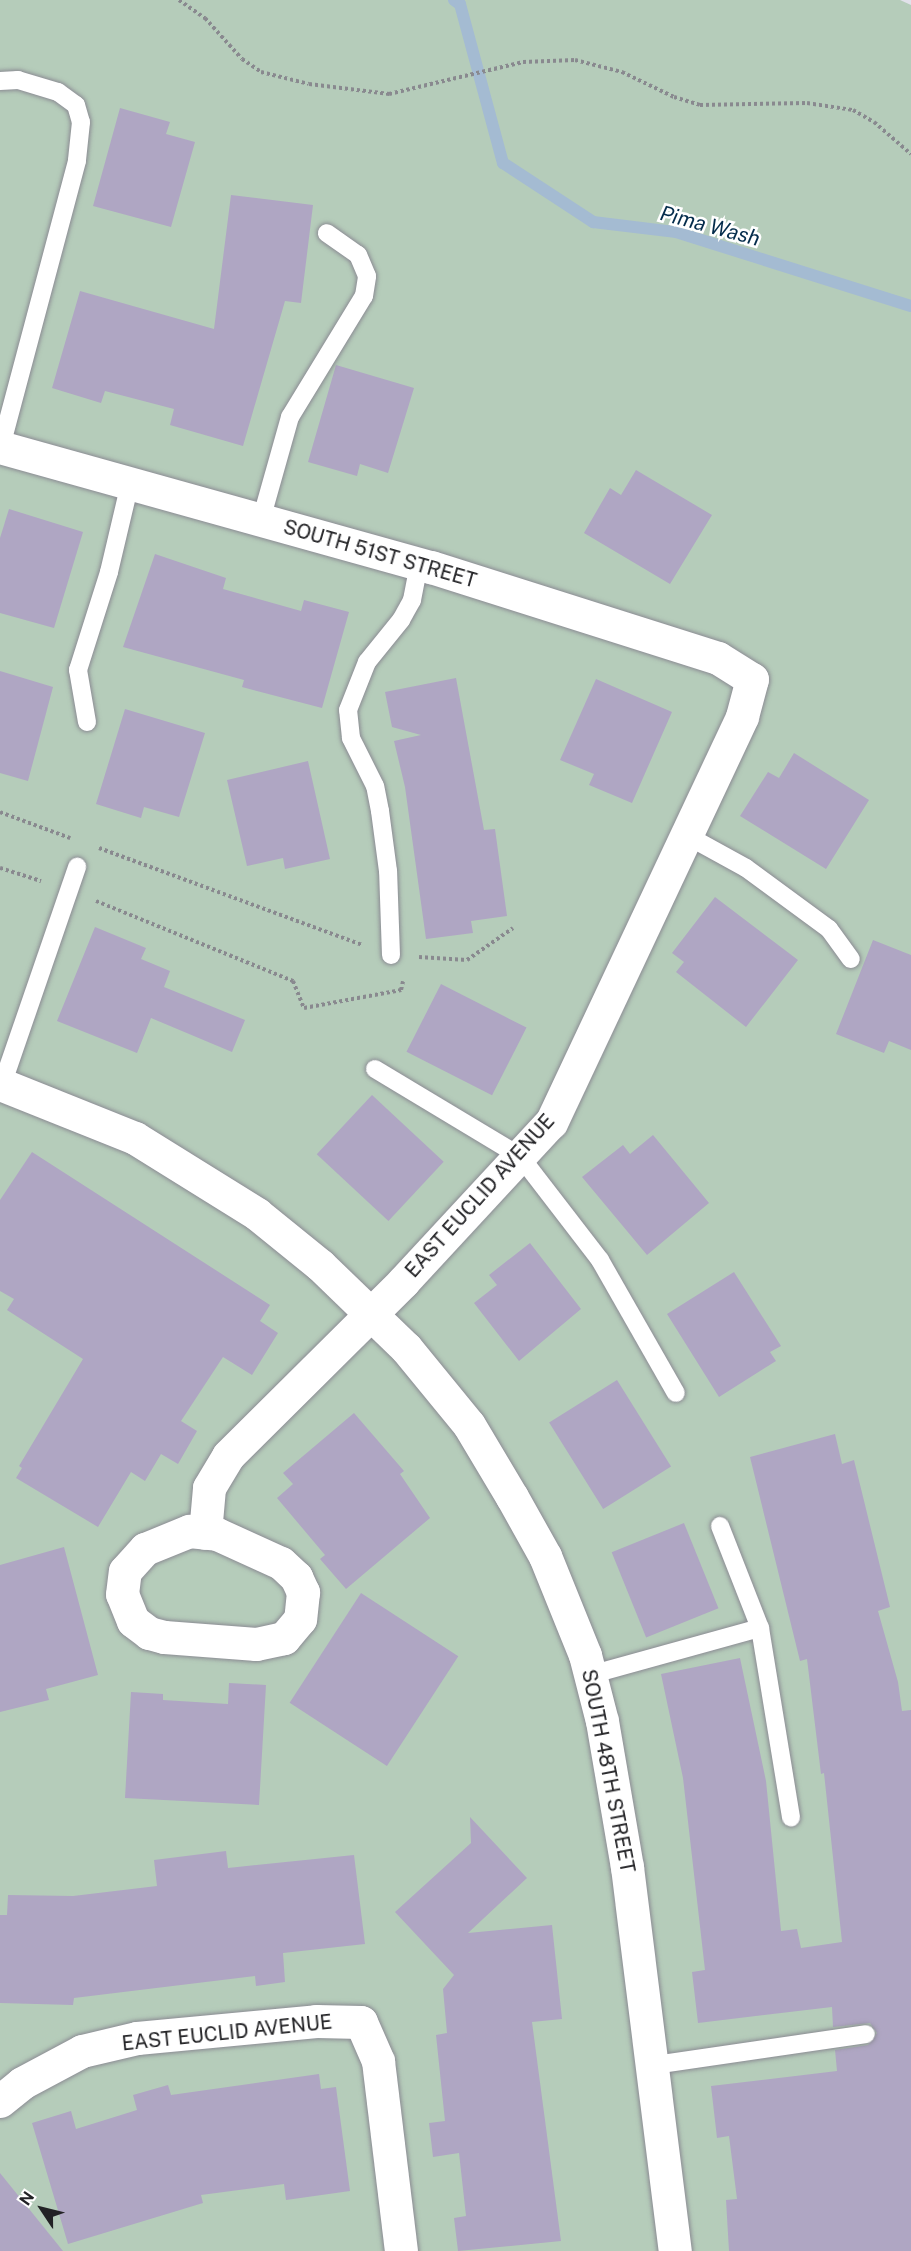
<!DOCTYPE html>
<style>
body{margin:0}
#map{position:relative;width:911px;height:2251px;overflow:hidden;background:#e1e1ea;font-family:"Public Sans",sans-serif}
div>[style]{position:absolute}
.green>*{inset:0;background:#b5ccba}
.stream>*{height:12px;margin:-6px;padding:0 6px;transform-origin:6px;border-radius:6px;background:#a4bbd2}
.building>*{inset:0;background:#afa6c3;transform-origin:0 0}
.path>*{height:4px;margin-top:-2px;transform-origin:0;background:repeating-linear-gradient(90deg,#89898f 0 3px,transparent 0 6px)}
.roads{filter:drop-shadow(0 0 2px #8b8b93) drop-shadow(0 0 2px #8b8b93)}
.lane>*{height:18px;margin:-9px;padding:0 9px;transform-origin:9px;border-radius:9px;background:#fff}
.street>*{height:33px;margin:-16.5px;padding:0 16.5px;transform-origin:16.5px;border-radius:16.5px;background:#fff}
span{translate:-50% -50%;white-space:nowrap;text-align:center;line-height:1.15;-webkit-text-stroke:5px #fff;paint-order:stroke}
.street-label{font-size:20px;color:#222225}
.water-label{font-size:21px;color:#042c4b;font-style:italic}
.north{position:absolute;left:12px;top:2179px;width:60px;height:60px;-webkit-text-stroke:4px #fff;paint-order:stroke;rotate:305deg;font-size:16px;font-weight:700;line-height:24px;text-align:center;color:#222225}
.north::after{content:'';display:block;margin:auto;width:21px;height:27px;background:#222225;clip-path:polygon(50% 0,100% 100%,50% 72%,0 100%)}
</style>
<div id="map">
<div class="green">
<div style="clip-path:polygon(0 0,900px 0,911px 5px,911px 2251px,0 2251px)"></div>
</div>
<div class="stream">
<div style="left:454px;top:0;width:7px;rotate:34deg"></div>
<div style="left:460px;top:4px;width:165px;rotate:74.9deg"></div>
<div style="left:503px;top:163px;width:108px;rotate:33.2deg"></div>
<div style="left:593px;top:222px;width:84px;rotate:6.9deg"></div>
<div style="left:676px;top:232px;width:246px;rotate:17.5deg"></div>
</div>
<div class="building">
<div style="clip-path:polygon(120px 108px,170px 122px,166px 134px,195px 142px,171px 227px,93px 206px)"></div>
<div style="clip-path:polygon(231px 195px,313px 205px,301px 303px,285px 301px,243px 446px,170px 425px,174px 409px,105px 391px,101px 403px,52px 388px,80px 291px,214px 329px)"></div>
<div style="clip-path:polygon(336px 365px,414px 388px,388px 473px,360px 464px,357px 476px,308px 462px)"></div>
<div style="clip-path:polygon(636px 470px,712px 515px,670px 584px,584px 533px,610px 488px,621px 495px)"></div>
<div style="clip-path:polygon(9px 509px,83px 532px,54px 628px,0 613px,0 538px)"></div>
<div style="clip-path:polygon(155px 554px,226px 578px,223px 589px,301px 611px,304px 600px,349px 612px,322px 708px,242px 687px,244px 680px,123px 647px)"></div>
<div style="clip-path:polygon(0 671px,53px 687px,28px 781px,0 773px)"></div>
<div style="clip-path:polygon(456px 678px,484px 830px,495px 829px,507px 916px,471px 921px,473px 933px,426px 939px,405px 787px,394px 741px,421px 735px,392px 727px,385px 692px)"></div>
<div style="clip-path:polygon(596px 679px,672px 712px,632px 803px,589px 785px,594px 774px,560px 760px)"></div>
<div style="clip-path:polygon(125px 709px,205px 733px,179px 817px,144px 807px,141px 818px,96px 804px)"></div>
<div style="clip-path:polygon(794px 753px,869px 800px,826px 869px,740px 816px,768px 772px,779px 778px)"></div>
<div style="clip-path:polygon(308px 761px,330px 859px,285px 869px,283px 858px,247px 866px,227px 780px)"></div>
<div style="clip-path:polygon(715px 897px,798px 960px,746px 1027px,676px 972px,684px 962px,672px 953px)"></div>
<div style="clip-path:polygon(95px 927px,146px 948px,141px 959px,170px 971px,164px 987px,245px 1020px,232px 1052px,151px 1018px,137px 1053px,57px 1021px)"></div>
<div style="clip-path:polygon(873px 940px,911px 955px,911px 1050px,889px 1041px,884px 1053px,836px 1034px)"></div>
<div style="left:441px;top:984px;width:96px;height:76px;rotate:27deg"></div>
<div style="left:372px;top:1095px;width:98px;height:81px;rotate:43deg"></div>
<div style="clip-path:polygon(653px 1135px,709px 1203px,647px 1255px,582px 1177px,623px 1145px,630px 1154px)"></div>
<div style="clip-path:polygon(32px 1152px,270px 1305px,260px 1321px,278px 1333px,252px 1375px,223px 1357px,181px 1421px,197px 1431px,178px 1464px,161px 1454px,145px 1481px,131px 1472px,98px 1527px,16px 1478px,22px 1468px,19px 1466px,83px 1359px,7px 1310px,14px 1299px,0 1291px,0 1200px)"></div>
<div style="clip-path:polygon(530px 1243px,581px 1309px,519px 1361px,474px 1303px,497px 1285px,489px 1275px)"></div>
<div style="clip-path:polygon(734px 1272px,781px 1346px,770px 1352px,776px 1361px,719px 1397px,667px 1314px)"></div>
<div style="left:617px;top:1380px;width:102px;height:80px;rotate:58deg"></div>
<div style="clip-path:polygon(354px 1413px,404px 1471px,400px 1474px,430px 1518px,346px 1589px,320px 1559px,325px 1555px,277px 1498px,293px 1484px,283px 1473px)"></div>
<div style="clip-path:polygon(835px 1434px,842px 1464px,854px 1460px,890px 1607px,878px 1611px,898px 1682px,902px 1711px,911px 1710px,911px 2251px,729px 2251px,726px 2200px,737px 2199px,729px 2136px,717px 2138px,711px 2086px,837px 2071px,835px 2050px,868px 2045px,877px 2033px,870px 2023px,833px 2027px,832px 2007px,698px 2023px,692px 1972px,705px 1970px,683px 1778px,661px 1674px,740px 1658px,766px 1781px,781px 1931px,797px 1929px,801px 1948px,842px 1942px,824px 1773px,821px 1774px,807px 1659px,800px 1661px,750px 1457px)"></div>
<div style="left:684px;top:1523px;width:92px;height:78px;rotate:68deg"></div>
<div style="clip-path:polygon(64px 1547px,98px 1675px,46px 1689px,49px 1700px,0 1712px,0 1565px)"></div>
<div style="left:361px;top:1593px;width:116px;height:131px;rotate:33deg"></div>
<div style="clip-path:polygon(229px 1683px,266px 1685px,259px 1805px,125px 1798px,131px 1692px,163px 1694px,163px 1700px,228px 1704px)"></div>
<div style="clip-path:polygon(470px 1817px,527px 1878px,468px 1933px,552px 1925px,562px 2019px,532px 2022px,561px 2241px,458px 2251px,454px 2218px,466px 2216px,459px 2153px,433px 2157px,429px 2123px,445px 2121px,436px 2035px,447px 2033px,443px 1989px,454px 1975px,395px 1912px,471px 1843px)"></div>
<div style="clip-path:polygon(226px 1851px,228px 1868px,354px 1855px,365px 1944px,283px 1953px,285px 1982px,256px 1986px,255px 1976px,74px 1998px,73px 2005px,0 2003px,0 1915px,7px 1915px,8px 1895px,73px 1896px,157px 1886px,154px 1860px)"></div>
<div style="clip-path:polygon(319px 2074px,321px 2089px,336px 2087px,350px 2191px,286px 2200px,284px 2184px,201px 2195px,203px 2203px,68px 2244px,32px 2123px,71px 2111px,76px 2129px,137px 2110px,133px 2095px,168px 2085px,171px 2095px)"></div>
<div style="clip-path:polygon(0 2173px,63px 2251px,0 2251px)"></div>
</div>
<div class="path">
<div style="left:179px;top:0;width:32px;rotate:35deg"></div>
<div style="left:205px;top:18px;width:55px;rotate:47.9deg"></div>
<div style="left:242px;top:59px;width:23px;rotate:34deg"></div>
<div style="left:261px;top:72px;width:49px;rotate:14deg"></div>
<div style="left:309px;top:84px;width:81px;rotate:7.1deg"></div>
<div style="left:389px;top:94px;width:138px;rotate:-13.4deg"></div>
<div style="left:523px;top:62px;width:52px;rotate:-2.2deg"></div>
<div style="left:575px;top:60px;width:49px;rotate:14.3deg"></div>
<div style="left:622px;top:72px;width:58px;rotate:25.7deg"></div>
<div style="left:674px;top:97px;width:27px;rotate:17deg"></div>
<div style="left:700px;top:105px;width:107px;rotate:-1.1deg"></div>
<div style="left:807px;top:103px;width:47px;rotate:8.7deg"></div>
<div style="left:853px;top:110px;width:24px;rotate:30deg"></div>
<div style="left:874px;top:122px;width:49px;rotate:40.9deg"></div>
<div style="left:0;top:812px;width:75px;rotate:20.4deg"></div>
<div style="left:99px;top:848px;width:281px;rotate:20.2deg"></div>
<div style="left:0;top:868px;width:43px;rotate:17.6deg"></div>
<div style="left:96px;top:901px;width:213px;rotate:22.1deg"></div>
<div style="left:293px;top:981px;width:29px;rotate:68deg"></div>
<div style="left:304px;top:1008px;width:99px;rotate:-10.5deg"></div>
<div style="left:401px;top:990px;width:9px;rotate:-77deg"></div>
<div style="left:419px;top:957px;width:48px;rotate:3.6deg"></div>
<div style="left:467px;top:960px;width:56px;rotate:-34.8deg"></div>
</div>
<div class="roads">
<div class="lane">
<div style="left:0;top:81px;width:18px;rotate:-3deg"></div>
<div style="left:18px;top:80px;width:42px;rotate:16.7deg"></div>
<div style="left:58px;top:92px;width:22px;rotate:36deg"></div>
<div style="left:76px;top:105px;width:18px;rotate:74deg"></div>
<div style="left:81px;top:122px;width:39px;rotate:96deg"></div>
<div style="left:77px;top:161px;width:296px;rotate:104.9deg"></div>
<div style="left:261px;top:520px;width:107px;rotate:-74.3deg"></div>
<div style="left:290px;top:417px;width:142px;rotate:-58.6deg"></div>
<div style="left:364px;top:296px;width:20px;rotate:-81deg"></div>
<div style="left:367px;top:276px;width:23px;rotate:-113deg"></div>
<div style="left:358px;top:255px;width:38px;rotate:-145deg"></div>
<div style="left:87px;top:722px;width:53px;rotate:-99.8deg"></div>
<div style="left:78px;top:670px;width:103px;rotate:-72.4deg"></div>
<div style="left:109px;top:572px;width:91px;rotate:-76.7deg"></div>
<div style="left:686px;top:835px;width:68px;rotate:28.8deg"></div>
<div style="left:746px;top:868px;width:103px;rotate:36.3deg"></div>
<div style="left:829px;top:929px;width:37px;rotate:54deg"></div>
<div style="left:391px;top:955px;width:84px;rotate:-92deg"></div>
<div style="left:388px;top:871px;width:61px;rotate:-97.6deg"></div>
<div style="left:380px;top:811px;width:25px;rotate:-101deg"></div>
<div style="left:375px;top:786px;width:54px;rotate:-116.6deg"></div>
<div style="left:351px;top:738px;width:28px;rotate:-96deg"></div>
<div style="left:348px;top:710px;width:52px;rotate:-68.4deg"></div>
<div style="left:367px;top:662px;width:54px;rotate:-51deg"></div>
<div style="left:401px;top:620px;width:23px;rotate:-61deg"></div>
<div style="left:412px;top:600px;width:37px;rotate:-79deg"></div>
<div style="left:375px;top:1069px;width:169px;rotate:31deg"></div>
<div style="left:520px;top:1156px;width:131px;rotate:52.4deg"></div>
<div style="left:600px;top:1260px;width:153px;rotate:60.3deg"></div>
<div style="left:2px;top:1085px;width:231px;rotate:-71deg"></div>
<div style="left:720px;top:1526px;width:110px;rotate:68.6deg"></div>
<div style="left:590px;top:1675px;width:176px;rotate:-15.5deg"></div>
<div style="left:760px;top:1628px;width:192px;rotate:80.7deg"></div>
<div style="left:654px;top:2065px;width:214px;rotate:-8.3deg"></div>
</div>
<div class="street">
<div style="left:0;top:447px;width:447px;rotate:15.6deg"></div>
<div style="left:431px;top:567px;width:301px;rotate:17.6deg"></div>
<div style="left:718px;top:658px;width:40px;rotate:32deg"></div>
<div style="left:752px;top:679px;width:39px;rotate:105deg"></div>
<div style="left:742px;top:717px;width:448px;rotate:115.2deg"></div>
<div style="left:551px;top:1122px;width:217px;rotate:132.8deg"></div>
<div style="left:404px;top:1281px;width:248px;rotate:135.2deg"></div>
<div style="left:228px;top:1456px;width:37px;rotate:121deg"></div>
<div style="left:209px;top:1488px;width:45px;rotate:95.1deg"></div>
<div style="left:0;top:1084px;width:145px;rotate:21.8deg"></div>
<div style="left:135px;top:1138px;width:144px;rotate:31.9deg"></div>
<div style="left:257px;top:1214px;width:81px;rotate:39deg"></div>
<div style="left:320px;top:1265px;width:120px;rotate:44deg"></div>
<div style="left:406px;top:1348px;width:99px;rotate:50.7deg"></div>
<div style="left:469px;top:1425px;width:84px;rotate:59.2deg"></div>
<div style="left:512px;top:1497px;width:68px;rotate:60.8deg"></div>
<div style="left:545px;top:1556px;width:107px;rotate:68deg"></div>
<div style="left:585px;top:1655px;width:68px;rotate:75.6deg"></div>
<div style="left:602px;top:1721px;width:148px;rotate:80.3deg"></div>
<div style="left:627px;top:1867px;width:387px;rotate:82.9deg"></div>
<div style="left:189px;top:1531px;width:28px;rotate:6deg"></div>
<div style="left:217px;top:1534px;width:70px;rotate:24.4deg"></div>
<div style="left:281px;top:1563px;width:21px;rotate:43deg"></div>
<div style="left:296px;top:1577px;width:17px;rotate:65deg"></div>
<div style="left:303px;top:1592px;width:27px;rotate:96deg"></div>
<div style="left:300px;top:1619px;width:25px;rotate:130deg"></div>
<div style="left:284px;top:1638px;width:29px;rotate:168deg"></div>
<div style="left:256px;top:1644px;width:92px;rotate:-175.6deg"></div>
<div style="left:164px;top:1637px;width:16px;rotate:-165deg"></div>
<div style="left:149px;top:1633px;width:20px;rotate:-143deg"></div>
<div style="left:133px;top:1621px;width:29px;rotate:-112deg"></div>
<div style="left:122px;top:1594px;width:23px;rotate:-83deg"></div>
<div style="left:125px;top:1571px;width:30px;rotate:-48deg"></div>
<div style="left:145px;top:1549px;width:48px;rotate:-22.2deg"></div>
<div style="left:0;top:2101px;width:28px;rotate:-39deg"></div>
<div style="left:22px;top:2083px;width:68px;rotate:-28.1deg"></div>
<div style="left:82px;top:2051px;width:57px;rotate:-13.3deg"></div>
<div style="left:137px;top:2038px;width:180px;rotate:-5.4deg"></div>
<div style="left:316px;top:2021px;width:45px;rotate:1.3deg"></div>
<div style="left:361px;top:2022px;width:43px;rotate:66.4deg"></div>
<div style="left:378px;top:2061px;width:191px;rotate:83.1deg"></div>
</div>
</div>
<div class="street-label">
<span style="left:380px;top:554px;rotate:16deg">SOUTH 51ST STREET</span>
<span style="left:480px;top:1196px;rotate:-48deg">EAST EUCLID AVENUE</span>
<span style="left:608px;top:1771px;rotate:79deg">SOUTH 48TH STREET</span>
<span style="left:227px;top:2033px;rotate:-6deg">EAST EUCLID AVENUE</span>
</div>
<div class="water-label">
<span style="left:710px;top:226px;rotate:15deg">Pima Wash</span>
</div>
<div class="north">N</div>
</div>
